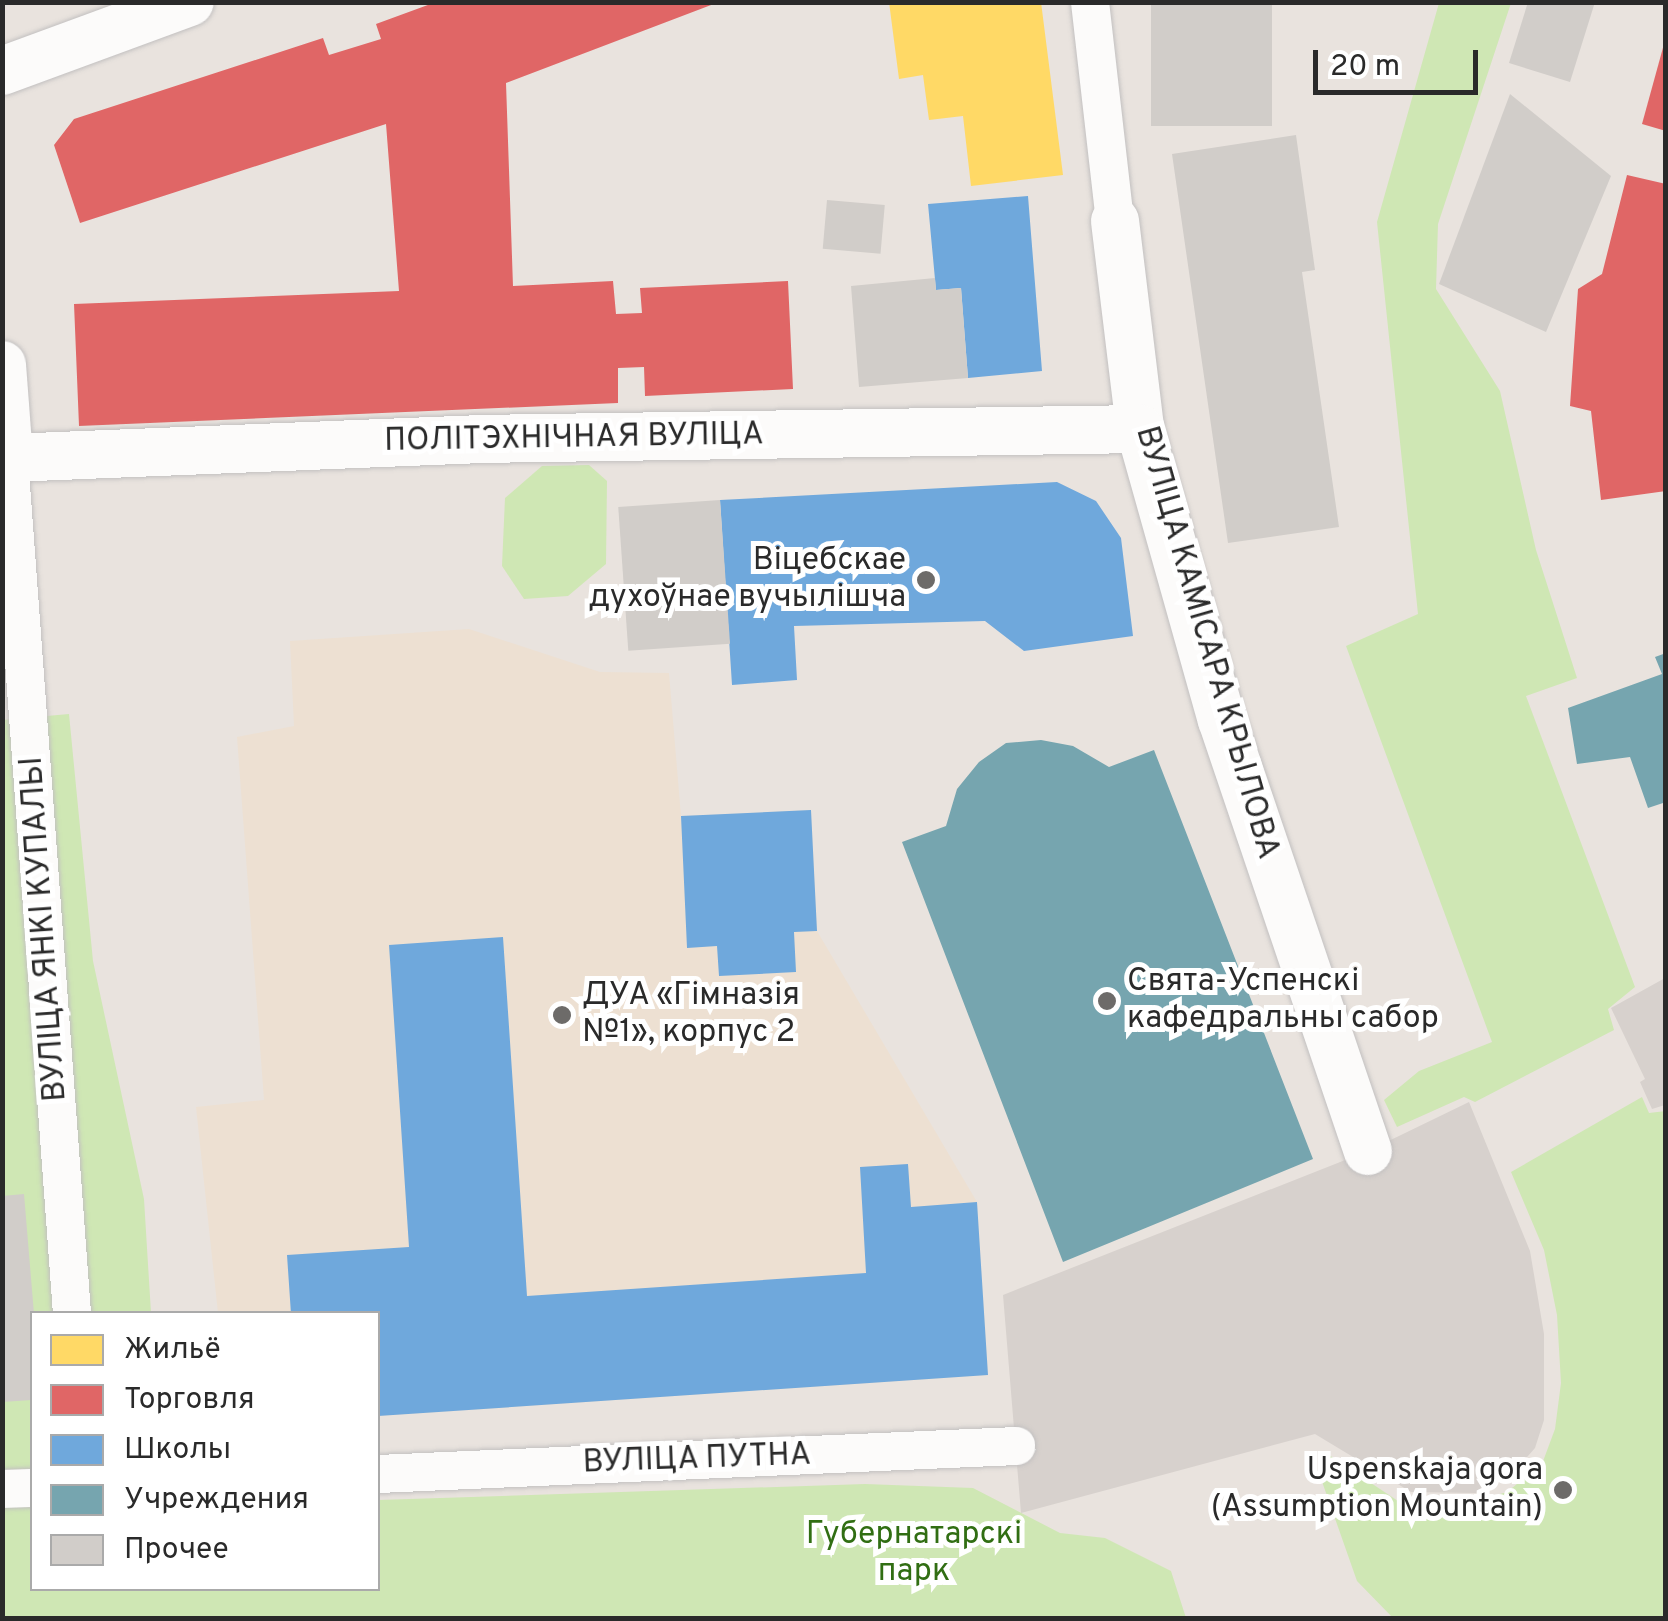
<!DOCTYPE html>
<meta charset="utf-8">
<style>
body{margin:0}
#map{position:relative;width:1668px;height:1621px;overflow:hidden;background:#e9e3de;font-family:Overpass,sans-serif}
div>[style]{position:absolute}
.education>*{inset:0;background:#ede0d2}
.green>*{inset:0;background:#cfe7b4}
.plaza>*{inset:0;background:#d7d1cd}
.homes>*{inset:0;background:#ffd966}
.shops>*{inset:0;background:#e06666}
.schools>*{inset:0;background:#6fa8dc}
.public>*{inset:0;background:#76a5af}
.building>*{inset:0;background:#d1cdc9;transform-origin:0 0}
.roads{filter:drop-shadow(0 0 2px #c2c0c0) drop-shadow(0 0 2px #c2c0c0)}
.pedestrian>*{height:38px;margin:-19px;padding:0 19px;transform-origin:19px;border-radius:19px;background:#fcfbfa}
.minor>*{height:48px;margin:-24px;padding:0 24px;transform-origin:24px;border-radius:24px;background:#fcfbfa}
.dots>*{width:28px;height:28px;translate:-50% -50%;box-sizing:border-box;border:5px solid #fff;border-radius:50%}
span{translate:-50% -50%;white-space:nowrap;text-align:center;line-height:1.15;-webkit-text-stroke:10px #fff;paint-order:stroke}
.street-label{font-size:32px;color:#2a2a2a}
.poi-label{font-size:32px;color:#2a2a2a}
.right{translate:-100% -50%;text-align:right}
.left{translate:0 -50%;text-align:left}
.park-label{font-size:32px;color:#316e13}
.frame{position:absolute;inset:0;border:5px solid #2a2a2a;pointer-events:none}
.legend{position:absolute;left:30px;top:1311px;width:350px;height:280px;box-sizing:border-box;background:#fff;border:2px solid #aaa;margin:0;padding:12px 18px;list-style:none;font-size:30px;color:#2a2a2a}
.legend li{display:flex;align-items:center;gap:20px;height:50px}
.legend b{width:50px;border:2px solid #aaa}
.scale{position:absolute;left:1313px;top:50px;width:165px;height:45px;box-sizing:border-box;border:5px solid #2a2a2a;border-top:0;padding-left:12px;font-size:30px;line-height:35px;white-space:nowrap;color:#2a2a2a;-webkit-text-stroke:8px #fff;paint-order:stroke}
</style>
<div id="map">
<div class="education">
<div style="clip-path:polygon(469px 629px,600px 672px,669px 673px,681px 816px,811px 810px,817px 931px,977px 1202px,988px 1375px,378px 1416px,378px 1314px,218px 1313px,196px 1107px,264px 1100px,237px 737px,294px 726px,290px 641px)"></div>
</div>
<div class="green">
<div style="clip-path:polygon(1439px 3px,1511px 3px,1438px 224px,1436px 289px,1500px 391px,1536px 550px,1577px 678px,1526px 696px,1635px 987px,1608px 1009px,1614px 1030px,1475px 1102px,1464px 1097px,1397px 1127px,1384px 1100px,1419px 1071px,1492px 1042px,1346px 646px,1418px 614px,1377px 222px)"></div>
<div style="clip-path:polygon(589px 465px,607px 481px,606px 564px,568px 596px,524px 599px,502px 566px,505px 498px,542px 466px)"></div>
<div style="clip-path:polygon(69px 714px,93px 961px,144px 1199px,151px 1313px,32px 1314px,32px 1588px,378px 1588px,378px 1500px,865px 1484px,973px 1488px,1060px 1533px,1105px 1538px,1171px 1571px,1186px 1618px,3px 1618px,2px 720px)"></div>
<div style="clip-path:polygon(1642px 1097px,1649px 1113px,1666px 1111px,1665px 1618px,1393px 1618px,1357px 1581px,1319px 1473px,1329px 1455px,1407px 1507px,1448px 1509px,1507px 1492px,1542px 1464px,1555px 1429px,1561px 1383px,1557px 1315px,1544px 1250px,1511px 1172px)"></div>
</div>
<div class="plaza">
<div style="clip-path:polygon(1665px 978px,1665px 1105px,1652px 1109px,1640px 1082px,1645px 1079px,1611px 1008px)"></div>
<div style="clip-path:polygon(1469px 1102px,1530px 1251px,1544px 1334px,1544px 1420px,1535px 1448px,1513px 1473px,1476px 1493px,1411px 1492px,1315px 1434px,1021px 1513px,1003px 1295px,1368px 1151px)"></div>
</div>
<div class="homes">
<div style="clip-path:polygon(889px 2px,1041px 2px,1063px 175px,971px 186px,963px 116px,929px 120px,923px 75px,899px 79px)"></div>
</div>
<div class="shops">
<div style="clip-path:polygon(436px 2px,719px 2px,506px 83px,513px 286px,613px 281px,616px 314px,642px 313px,640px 288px,788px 281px,793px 389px,645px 396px,644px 367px,618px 368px,618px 403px,79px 426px,74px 304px,399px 291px,386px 124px,80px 223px,54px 145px,74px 119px,323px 38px,329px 55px,381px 39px,376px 24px)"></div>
<div style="clip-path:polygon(1664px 44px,1666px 44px,1666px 131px,1642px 124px)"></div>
<div style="clip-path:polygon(1627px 175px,1666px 184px,1666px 491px,1601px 500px,1591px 411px,1570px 406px,1578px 289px,1602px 274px)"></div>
</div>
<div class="schools">
<div style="clip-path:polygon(1028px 196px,1042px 371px,968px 378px,961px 288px,936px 290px,928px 204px)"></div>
<div style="clip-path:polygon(1057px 482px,1096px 501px,1121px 538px,1133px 636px,1024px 651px,985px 621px,794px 626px,797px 680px,732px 685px,720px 500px)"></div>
<div style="clip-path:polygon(811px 810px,817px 931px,794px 932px,796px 972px,719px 976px,717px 946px,687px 948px,681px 816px)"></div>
<div style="clip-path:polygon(503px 937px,527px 1296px,866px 1273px,860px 1167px,908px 1164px,911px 1207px,977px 1202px,988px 1375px,378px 1416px,378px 1314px,291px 1314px,287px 1255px,409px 1247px,389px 945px)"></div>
</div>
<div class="public">
<div style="clip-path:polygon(1666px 653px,1666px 802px,1648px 808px,1630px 757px,1577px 764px,1568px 708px,1662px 674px,1655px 657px)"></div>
<div style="clip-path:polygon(1041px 740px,1073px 746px,1109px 767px,1154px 750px,1313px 1159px,1063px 1262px,902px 842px,946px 826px,957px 789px,979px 762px,1006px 743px)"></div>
</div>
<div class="building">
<div style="left:1151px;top:2px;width:121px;height:124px"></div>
<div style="clip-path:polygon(1528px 2px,1595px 2px,1570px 82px,1509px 63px)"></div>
<div style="clip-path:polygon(1510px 94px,1611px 176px,1546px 332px,1439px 284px)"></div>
<div style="clip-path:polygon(1296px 135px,1315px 270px,1302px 272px,1339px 527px,1228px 543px,1172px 154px)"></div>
<div style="left:827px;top:200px;width:58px;height:49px;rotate:5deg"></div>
<div style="clip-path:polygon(935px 278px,936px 290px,961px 288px,968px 378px,859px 387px,851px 286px)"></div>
<div style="left:720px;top:500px;width:144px;height:102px;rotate:86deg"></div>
<div style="clip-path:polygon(24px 1194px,34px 1314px,32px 1400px,2px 1402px,2px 1196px)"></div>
</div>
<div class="roads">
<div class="pedestrian">
<div style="left:1090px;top:2px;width:220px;rotate:83.5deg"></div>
<div style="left:9px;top:458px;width:858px;rotate:85.79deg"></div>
<div style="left:378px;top:1474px;width:639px;rotate:-2.51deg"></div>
<div style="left:2px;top:1489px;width:30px;rotate:-2deg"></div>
</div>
<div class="minor">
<div style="left:2px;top:71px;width:200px;rotate:-20.2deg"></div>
<div style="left:1115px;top:221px;width:209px;rotate:83.1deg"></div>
<div style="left:1140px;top:429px;width:302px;rotate:74.3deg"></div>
<div style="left:1222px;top:720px;width:455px;rotate:71.3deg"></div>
<div style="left:2px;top:365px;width:93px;rotate:85.7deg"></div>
<div style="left:9px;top:458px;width:468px;rotate:-2.3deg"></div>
<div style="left:477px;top:439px;width:663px;rotate:-0.86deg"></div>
</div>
</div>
<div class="dots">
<div style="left:926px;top:580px;background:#6d6b69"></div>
<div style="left:1107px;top:1001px;background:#6d6b69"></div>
<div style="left:562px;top:1015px;background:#6d6b69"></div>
<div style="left:1563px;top:1490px;background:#6d6b69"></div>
</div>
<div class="street-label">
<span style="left:574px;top:439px;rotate:-1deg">ПОЛІТЭХНІЧНАЯ ВУЛІЦА</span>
<span style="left:1206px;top:643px;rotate:74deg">ВУЛІЦА КАМІСАРА КРЫЛОВА</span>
<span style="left:45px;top:929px;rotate:-94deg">ВУЛІЦА ЯНКІ КУПАЛЫ</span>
<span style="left:697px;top:1460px;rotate:-2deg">ВУЛІЦА ПУТНА</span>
</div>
<div class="poi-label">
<span class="right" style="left:906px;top:580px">Віцебскае<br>духоўнае вучылішча</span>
<span class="left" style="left:1127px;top:1001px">Свята-Успенскі<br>кафедральны сабор</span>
<span class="left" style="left:582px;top:1015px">ДУА «Гімназія<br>№1», корпус 2</span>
<span class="right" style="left:1543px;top:1490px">Uspenskaja gora<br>(Assumption Mountain)</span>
</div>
<div class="park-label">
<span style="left:914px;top:1554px">Губернатарскі<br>парк</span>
</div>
<div class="frame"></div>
<ul class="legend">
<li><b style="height:28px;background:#ffd966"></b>Жильё</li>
<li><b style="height:28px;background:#e06666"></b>Торговля</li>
<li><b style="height:28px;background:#6fa8dc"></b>Школы</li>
<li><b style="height:28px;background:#76a5af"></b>Учреждения</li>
<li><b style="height:28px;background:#d1cdc9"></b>Прочее</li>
</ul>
<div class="scale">20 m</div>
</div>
